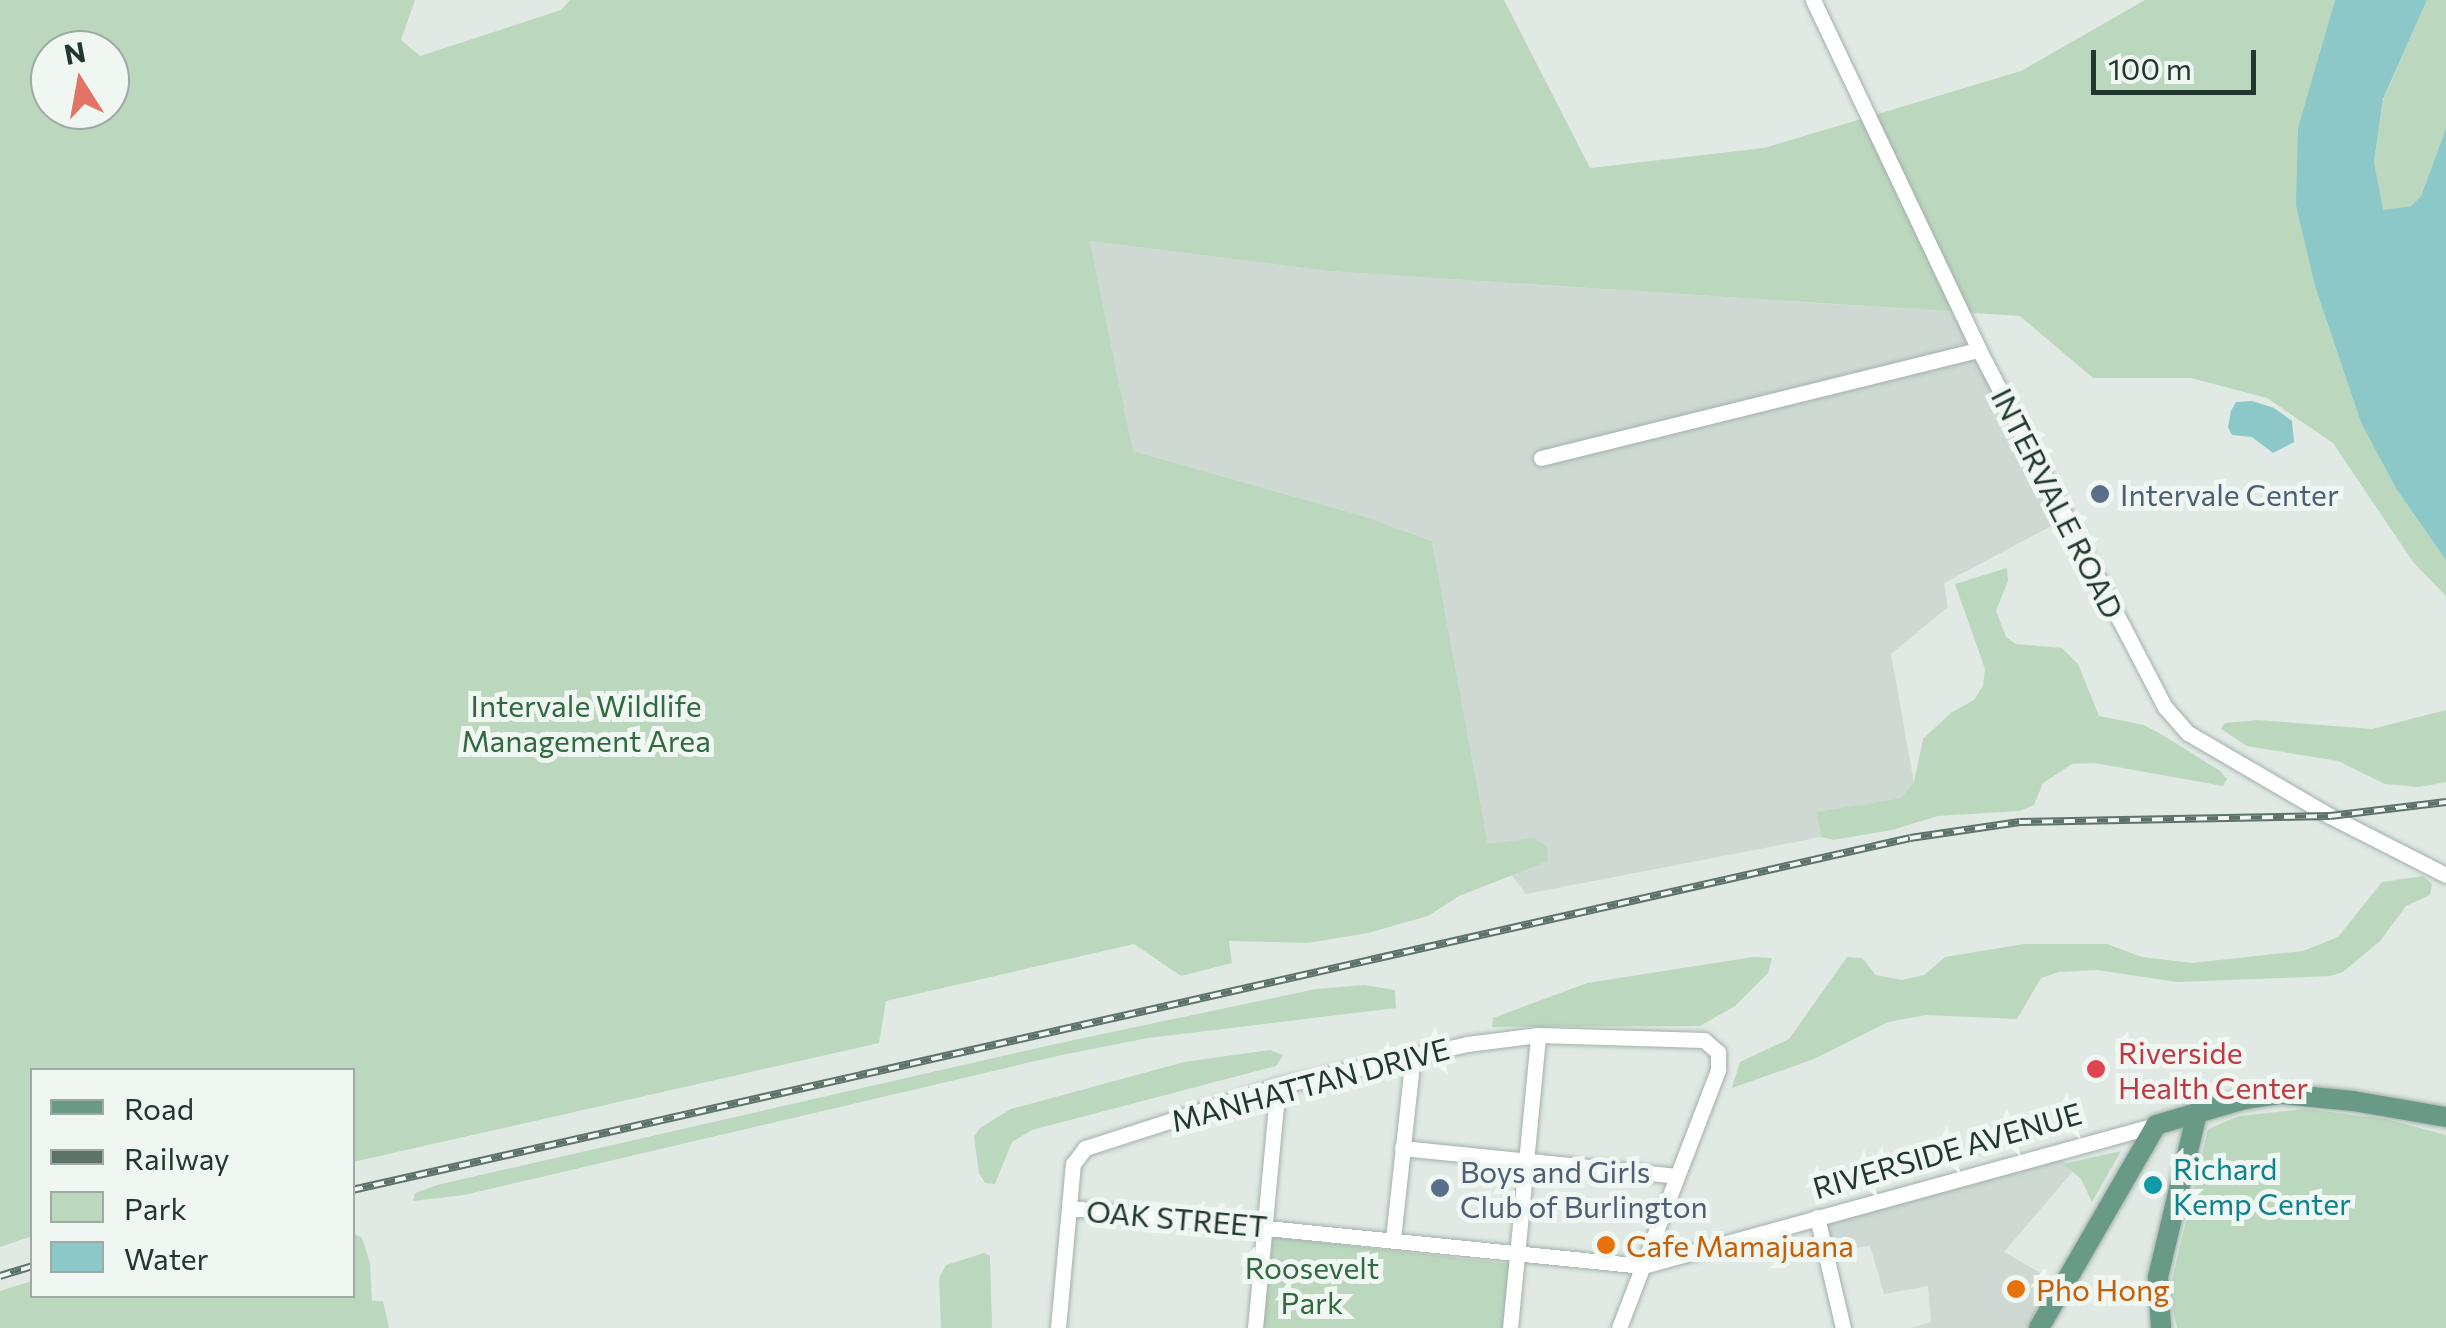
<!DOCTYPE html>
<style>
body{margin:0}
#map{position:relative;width:2446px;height:1328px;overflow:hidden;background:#e0e9e4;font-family:Commissioner,sans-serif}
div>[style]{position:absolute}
.built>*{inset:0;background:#ced9d3}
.green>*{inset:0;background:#bbd8bf}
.water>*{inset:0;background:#8dc8c9}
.roads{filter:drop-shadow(0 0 2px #a3b0aa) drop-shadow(0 0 2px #a3b0aa)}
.minor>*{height:15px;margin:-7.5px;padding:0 7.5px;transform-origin:7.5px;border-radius:7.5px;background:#fff}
.major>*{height:20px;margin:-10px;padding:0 10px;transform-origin:10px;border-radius:10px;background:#699a87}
.rail>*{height:8px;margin-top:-4px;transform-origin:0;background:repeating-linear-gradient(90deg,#f0f6f2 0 11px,#5d736a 0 22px);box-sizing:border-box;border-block:2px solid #5d736a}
.dots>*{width:28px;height:28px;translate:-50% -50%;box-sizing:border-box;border:5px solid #f0f6f2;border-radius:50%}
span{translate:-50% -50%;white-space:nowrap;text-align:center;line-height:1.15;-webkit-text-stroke:10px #f0f6f2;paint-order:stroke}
.service-label{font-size:30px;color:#4e5e75}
.left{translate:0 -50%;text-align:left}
.street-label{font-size:30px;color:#22382f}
.park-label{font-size:30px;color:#316a40}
.health-label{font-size:30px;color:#be3a42}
.culture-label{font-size:30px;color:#0d838f}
.food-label{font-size:30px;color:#c56008}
.legend{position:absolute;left:30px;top:1068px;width:325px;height:230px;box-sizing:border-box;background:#f0f6f2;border:2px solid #9eaaa4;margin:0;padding:12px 18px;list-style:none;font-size:30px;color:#22382f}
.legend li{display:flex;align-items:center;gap:20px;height:50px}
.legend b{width:50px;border:2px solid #9eaaa4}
.north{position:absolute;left:30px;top:30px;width:100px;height:100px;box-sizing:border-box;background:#f0f6f2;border:2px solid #9eaaa4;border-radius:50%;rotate:349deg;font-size:28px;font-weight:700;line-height:40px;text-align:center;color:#22382f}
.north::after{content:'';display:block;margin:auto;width:35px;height:45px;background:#e37364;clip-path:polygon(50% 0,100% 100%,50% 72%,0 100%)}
.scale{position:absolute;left:2091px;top:50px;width:165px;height:45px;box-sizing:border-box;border:5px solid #22382f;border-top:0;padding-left:12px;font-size:30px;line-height:35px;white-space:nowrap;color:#22382f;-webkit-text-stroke:8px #f0f6f2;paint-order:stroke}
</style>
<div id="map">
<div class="built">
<div style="clip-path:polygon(1090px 241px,1327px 271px,1954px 312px,2059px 522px,1944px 583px,1948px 607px,1891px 654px,1914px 783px,1901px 798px,1816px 812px,1821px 837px,1526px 894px,1488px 844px,1432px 541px,1363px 516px,1133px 451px)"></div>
<div style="clip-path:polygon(2062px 1159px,2073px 1171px,2004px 1252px,2072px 1291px,2051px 1328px,1911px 1328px,1931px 1322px,1928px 1286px,1884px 1294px,1870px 1245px,1832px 1254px,1825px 1224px)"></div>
</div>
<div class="green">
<div style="clip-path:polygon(evenodd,0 0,415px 0,401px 40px,420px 56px,561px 10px,570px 0,1504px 0,1590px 168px,1764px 148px,1878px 114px,2021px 71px,2145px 0,2335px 0,2318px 60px,2362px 425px,2397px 490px,2446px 560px,2446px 596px,2413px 562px,2333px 443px,2267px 398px,2191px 378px,2093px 378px,2020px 316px,1327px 271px,1090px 241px,1133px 451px,1363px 516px,1432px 541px,1488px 844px,1533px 838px,1547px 846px,1548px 861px,1459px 896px,1428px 916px,1368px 933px,1307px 943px,1229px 941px,1232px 963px,1181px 976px,1134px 944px,886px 1001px,879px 1043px,353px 1162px,352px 1070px,32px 1070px,32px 1236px,0 1247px,0 0,50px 50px,110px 50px,110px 110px,50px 110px,50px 50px)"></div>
<div style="clip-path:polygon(2427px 0,2446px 0,2446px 128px,2421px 196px,2411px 206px,2382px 211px,2374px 162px,2383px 100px)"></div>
<div style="clip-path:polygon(2007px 568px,2008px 581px,1996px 611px,2006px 637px,2016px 644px,2062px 648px,2078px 664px,2099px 716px,2144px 725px,2166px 737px,2220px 771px,2227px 779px,2223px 786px,2095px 763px,2072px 764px,2043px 783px,2034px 805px,2019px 811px,1938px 816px,1892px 830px,1833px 840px,1821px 837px,1816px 812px,1901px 798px,1914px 782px,1923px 739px,1952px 712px,1974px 700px,1983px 686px,1985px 669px,1955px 584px)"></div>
<div style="clip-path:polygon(2446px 710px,2446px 782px,2419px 787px,2385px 784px,2338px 761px,2247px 746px,2221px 729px,2225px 723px,2258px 720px,2372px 729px)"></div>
<div style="clip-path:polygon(2423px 876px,2432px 884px,2430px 895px,2406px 906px,2380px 941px,2343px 972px,2330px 976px,2177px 982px,2097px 970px,2059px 972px,2041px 978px,2017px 1019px,1926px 1015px,1888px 1022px,1814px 1059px,1732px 1088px,1740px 1062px,1789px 1039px,1847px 957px,1862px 958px,1876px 975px,1902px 980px,1924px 975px,1945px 957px,2024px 944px,2107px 944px,2142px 957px,2192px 963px,2303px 951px,2338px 937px,2382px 882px)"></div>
<div style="clip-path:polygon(1753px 957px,1772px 958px,1768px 973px,1735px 1006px,1700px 1026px,1492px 1027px,1493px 1018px,1587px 983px)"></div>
<div style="clip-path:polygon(1364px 985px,1395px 990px,1396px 1008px,1148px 1038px,1057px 1056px,464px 1195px,413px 1201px,415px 1193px,437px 1185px,1055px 1044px,1316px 989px)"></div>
<div style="clip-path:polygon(1270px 1050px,1283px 1055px,1276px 1066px,1032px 1130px,1012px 1142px,995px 1184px,985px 1183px,979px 1173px,974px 1137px,980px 1128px,1011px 1109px,1184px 1062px)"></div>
<div style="clip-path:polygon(2305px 1109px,2386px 1119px,2446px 1135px,2446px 1328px,2177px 1328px,2169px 1292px,2208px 1129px,2239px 1116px)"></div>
<div style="clip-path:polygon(2121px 1151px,2092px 1202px,2081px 1179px,2063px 1164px)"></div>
<div style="clip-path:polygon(353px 1233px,362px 1238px,370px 1263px,372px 1301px,383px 1301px,389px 1328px,0 1328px,0 1291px,32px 1281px,32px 1296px,352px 1296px)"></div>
<div style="clip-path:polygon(1273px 1237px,1512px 1264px,1504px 1328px,1263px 1328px)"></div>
<div style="clip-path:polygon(984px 1253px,990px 1256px,992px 1328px,941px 1328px,939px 1278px,946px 1265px)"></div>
</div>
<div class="water">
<div style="clip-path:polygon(2335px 0,2427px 0,2383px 99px,2374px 162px,2383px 210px,2411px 206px,2421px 196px,2446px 128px,2446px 560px,2397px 490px,2362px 425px,2315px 286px,2296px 205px,2298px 128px)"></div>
<div style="clip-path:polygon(2252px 401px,2274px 408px,2292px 421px,2294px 442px,2273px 453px,2252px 437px,2232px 435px,2228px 427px,2231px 411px,2236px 402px)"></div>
</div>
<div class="roads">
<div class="minor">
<div style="left:1813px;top:0;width:387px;rotate:64.6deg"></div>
<div style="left:1979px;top:350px;width:403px;rotate:62.5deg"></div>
<div style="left:2165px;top:707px;width:35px;rotate:49deg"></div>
<div style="left:2188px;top:733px;width:164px;rotate:30.3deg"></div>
<div style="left:2330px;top:816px;width:130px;rotate:27deg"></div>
<div style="left:1541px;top:458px;width:451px;rotate:-13.9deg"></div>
<div style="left:1402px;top:1148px;width:276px;rotate:5.8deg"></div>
<div style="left:1069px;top:1208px;width:577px;rotate:5.77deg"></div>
<div style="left:1643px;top:1266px;width:532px;rotate:-15.37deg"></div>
<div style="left:1817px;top:1217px;width:114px;rotate:76.8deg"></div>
<div style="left:1393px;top:1239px;width:185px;rotate:-83.8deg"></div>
<div style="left:1058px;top:1328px;width:165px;rotate:-84.8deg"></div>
<div style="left:1073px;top:1164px;width:20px;rotate:-53deg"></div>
<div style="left:1085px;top:1148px;width:203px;rotate:-17.8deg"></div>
<div style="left:1278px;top:1086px;width:194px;rotate:-12.5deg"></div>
<div style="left:1467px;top:1044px;width:72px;rotate:-7.2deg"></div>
<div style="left:1538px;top:1035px;width:166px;rotate:1.7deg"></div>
<div style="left:1704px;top:1040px;width:18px;rotate:41deg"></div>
<div style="left:1718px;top:1052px;width:18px;rotate:90deg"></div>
<div style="left:1718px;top:1070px;width:276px;rotate:111deg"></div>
<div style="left:1255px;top:1328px;width:243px;rotate:-84.6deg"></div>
<div style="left:1510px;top:1328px;width:294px;rotate:-84.5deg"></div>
</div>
<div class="major">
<div style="left:2039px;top:1328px;width:234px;rotate:-60deg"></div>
<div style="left:2156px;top:1125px;width:93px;rotate:-16.3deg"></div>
<div style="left:2245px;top:1099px;width:37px;rotate:-8deg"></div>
<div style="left:2282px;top:1094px;width:71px;rotate:5.6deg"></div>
<div style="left:2353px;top:1101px;width:94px;rotate:9.8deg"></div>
<div style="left:2161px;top:1328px;width:51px;rotate:-93.4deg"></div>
<div style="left:2158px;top:1277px;width:169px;rotate:-76.6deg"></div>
</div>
</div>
<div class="rail">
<div style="left:352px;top:1190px;width:1597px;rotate:-12.73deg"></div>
<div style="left:1910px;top:838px;width:111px;rotate:-8.3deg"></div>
<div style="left:2020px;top:822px;width:310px;rotate:-1.1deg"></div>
<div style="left:2330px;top:816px;width:117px;rotate:-6.9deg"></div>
<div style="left:0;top:1276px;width:34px;rotate:-17deg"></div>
</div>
<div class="dots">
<div style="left:2100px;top:494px;background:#5c6f8a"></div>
<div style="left:2096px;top:1069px;background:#e0444e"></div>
<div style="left:2153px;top:1185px;background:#0f9aa8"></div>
<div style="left:1440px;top:1188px;background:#5c6f8a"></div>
<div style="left:1606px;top:1245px;background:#e8710a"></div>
<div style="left:2016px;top:1289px;background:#e8710a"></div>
</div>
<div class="service-label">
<span class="left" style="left:2120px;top:494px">Intervale Center</span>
<span class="left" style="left:1460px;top:1188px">Boys and Girls<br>Club of Burlington</span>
</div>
<div class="street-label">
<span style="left:2058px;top:503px;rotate:63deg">INTERVALE ROAD</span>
<span style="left:1310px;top:1084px;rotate:-15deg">MANHATTAN DRIVE</span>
<span style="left:1947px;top:1150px;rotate:-16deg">RIVERSIDE AVENUE</span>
<span style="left:1177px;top:1218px;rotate:5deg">OAK STREET</span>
</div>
<div class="park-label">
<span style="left:586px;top:722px">Intervale Wildlife<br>Management Area</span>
<span style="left:1312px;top:1284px">Roosevelt<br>Park</span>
</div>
<div class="health-label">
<span class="left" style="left:2118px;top:1069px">Riverside<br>Health Center</span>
</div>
<div class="culture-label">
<span class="left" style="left:2173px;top:1185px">Richard<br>Kemp Center</span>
</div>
<div class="food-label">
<span class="left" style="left:1626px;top:1245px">Cafe Mamajuana</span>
<span class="left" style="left:2036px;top:1289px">Pho Hong</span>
</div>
<ul class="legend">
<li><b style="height:12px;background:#699a87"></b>Road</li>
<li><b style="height:12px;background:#5d736a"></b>Railway</li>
<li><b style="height:28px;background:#bbd8bf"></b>Park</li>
<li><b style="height:28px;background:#8dc8c9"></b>Water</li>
</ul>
<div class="north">N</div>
<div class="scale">100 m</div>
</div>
